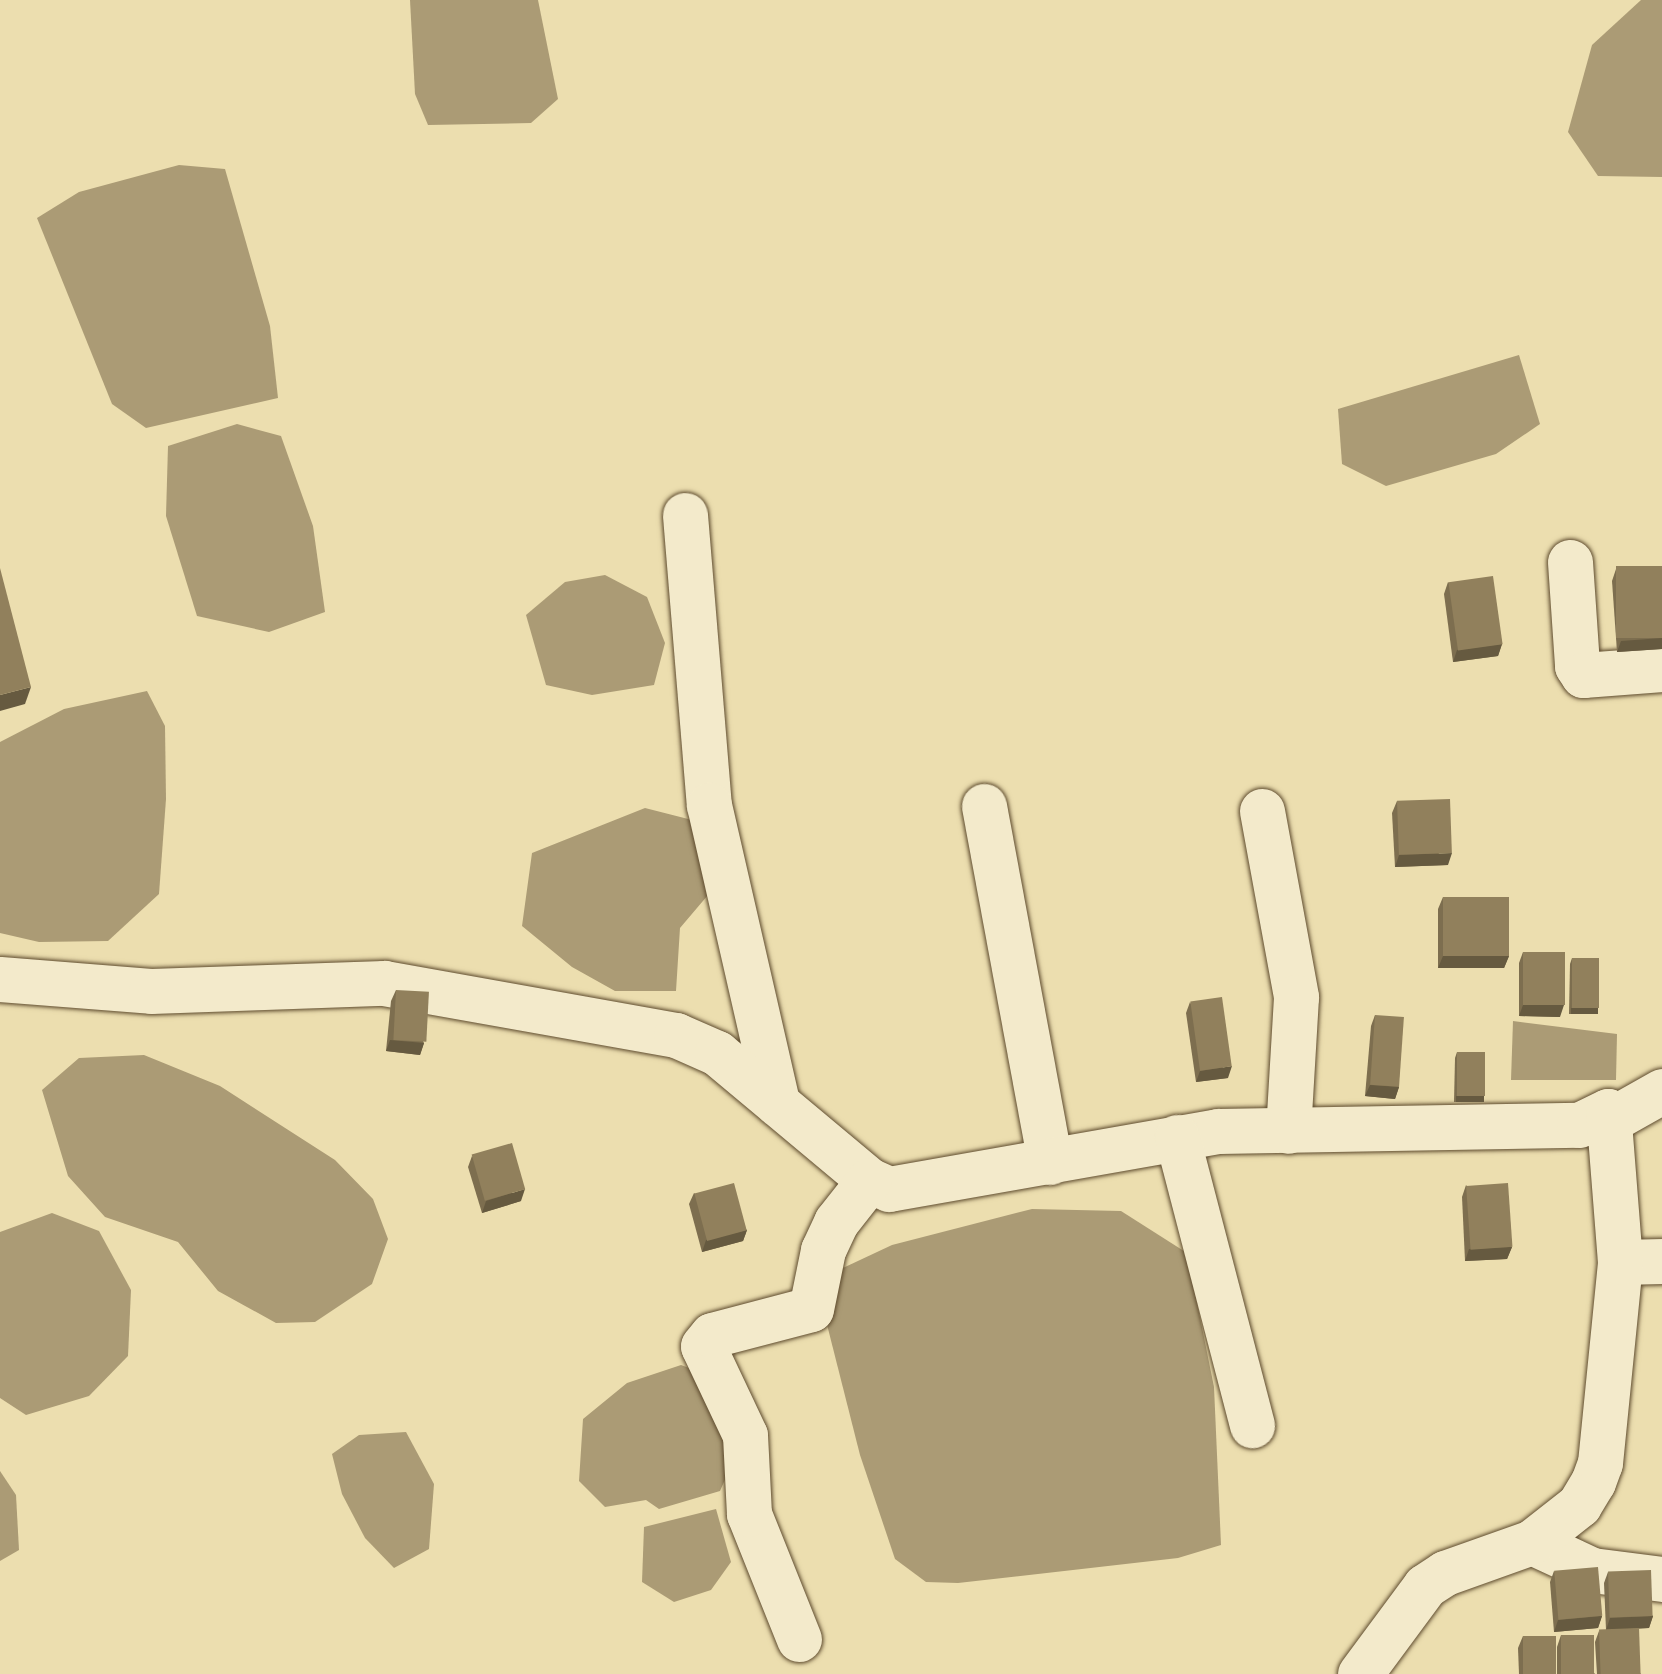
<!DOCTYPE html>
<style>
body{margin:0}
#map{position:relative;width:1662px;height:1674px;overflow:hidden;background:#ecdeaf;font-family:"EB Garamond",serif}
div>[style]{position:absolute}
.water>*{inset:0;background:#ab9b75}
.roads{filter:drop-shadow(0 0 2px #5e4b2e) drop-shadow(0 0 2px #5e4b2e)}
.street>*{height:45px;margin:-22.5px;padding:0 22.5px;transform-origin:22.5px;border-radius:22.5px;background:#f3eacb}
.wall>*{inset:0;background:#7d6e4f}
.shaded-wall>*{inset:0;background:#665a40;transform-origin:0 0}
.building>*{inset:0;background:#91805c;transform-origin:0 0}
span{translate:-50% -50%;white-space:nowrap;text-align:center;line-height:1.15;-webkit-text-stroke:10px #f3eacb;paint-order:stroke}
</style>
<div id="map">
<div class="water">
<div style="clip-path:polygon(410px 0,538px 0,558px 99px,531px 123px,428px 125px,415px 94px)"></div>
<div style="clip-path:polygon(1641px 0,1662px 0,1662px 177px,1598px 176px,1568px 132px,1592px 45px)"></div>
<div style="clip-path:polygon(179px 165px,225px 169px,270px 326px,278px 398px,146px 428px,112px 404px,37px 218px,79px 192px)"></div>
<div style="clip-path:polygon(1519px 355px,1540px 424px,1496px 454px,1386px 486px,1342px 464px,1338px 409px)"></div>
<div style="clip-path:polygon(237px 424px,281px 436px,313px 526px,325px 612px,269px 632px,197px 616px,166px 516px,168px 446px)"></div>
<div style="clip-path:polygon(605px 575px,647px 597px,665px 643px,654px 685px,592px 695px,546px 685px,526px 615px,565px 582px)"></div>
<div style="clip-path:polygon(147px 691px,165px 726px,166px 799px,159px 894px,108px 941px,39px 942px,0 933px,0 742px,64px 709px)"></div>
<div style="clip-path:polygon(645px 808px,696px 821px,725px 875px,680px 928px,676px 991px,615px 991px,572px 967px,522px 926px,532px 853px)"></div>
<div style="clip-path:polygon(1513px 1021px,1617px 1034px,1616px 1080px,1511px 1080px)"></div>
<div style="clip-path:polygon(144px 1055px,220px 1086px,335px 1160px,373px 1199px,388px 1239px,372px 1284px,315px 1322px,276px 1323px,218px 1291px,178px 1242px,105px 1217px,68px 1176px,42px 1090px,79px 1058px)"></div>
<div style="clip-path:polygon(1032px 1209px,1121px 1211px,1187px 1253px,1214px 1387px,1221px 1545px,1178px 1558px,958px 1583px,926px 1582px,895px 1559px,860px 1455px,820px 1297px,828px 1275px,892px 1245px)"></div>
<div style="clip-path:polygon(52px 1213px,99px 1231px,131px 1290px,128px 1356px,89px 1396px,26px 1415px,0 1398px,0 1232px)"></div>
<div style="clip-path:polygon(681px 1365px,716px 1378px,744px 1437px,720px 1491px,659px 1509px,646px 1500px,605px 1507px,579px 1481px,583px 1419px,627px 1383px)"></div>
<div style="clip-path:polygon(406px 1432px,434px 1484px,429px 1549px,394px 1568px,365px 1538px,342px 1494px,332px 1454px,359px 1435px)"></div>
<div style="clip-path:polygon(0 1471px,16px 1495px,19px 1550px,0 1561px)"></div>
<div style="clip-path:polygon(716px 1509px,731px 1562px,711px 1590px,674px 1602px,642px 1582px,644px 1527px)"></div>
</div>
<div class="roads">
<div class="street">
<div style="left:685px;top:515px;width:291px;rotate:85.3deg"></div>
<div style="left:709px;top:805px;width:306px;rotate:77.1deg"></div>
<div style="left:1570px;top:562px;width:104px;rotate:86.1deg"></div>
<div style="left:1577px;top:666px;width:11px;rotate:56deg"></div>
<div style="left:1583px;top:675px;width:79px;rotate:-4.3deg"></div>
<div style="left:984px;top:806px;width:362px;rotate:79.5deg"></div>
<div style="left:1262px;top:811px;width:189px;rotate:79.6deg"></div>
<div style="left:1296px;top:997px;width:134px;rotate:93.4deg"></div>
<div style="left:0;top:979px;width:151px;rotate:4.5deg"></div>
<div style="left:151px;top:991px;width:233px;rotate:-2deg"></div>
<div style="left:384px;top:983px;width:297px;rotate:10.1deg"></div>
<div style="left:676px;top:1035px;width:45px;rotate:23.7deg"></div>
<div style="left:717px;top:1053px;width:198px;rotate:39.9deg"></div>
<div style="left:869px;top:1180px;width:22px;rotate:24deg"></div>
<div style="left:889px;top:1189px;width:334px;rotate:-10deg"></div>
<div style="left:1218px;top:1131px;width:361px;rotate:-1deg"></div>
<div style="left:1579px;top:1125px;width:32px;rotate:-26deg"></div>
<div style="left:1608px;top:1111px;width:9px;rotate:49deg"></div>
<div style="left:1614px;top:1118px;width:55px;rotate:-29.4deg"></div>
<div style="left:1177px;top:1137px;width:298px;rotate:75.4deg"></div>
<div style="left:1620px;top:1262px;width:42px;rotate:-1.4deg"></div>
<div style="left:1532px;top:1542px;width:66px;rotate:25deg"></div>
<div style="left:1592px;top:1570px;width:71px;rotate:7.3deg"></div>
<div style="left:799px;top:1639px;width:135px;rotate:-111.8deg"></div>
<div style="left:749px;top:1514px;width:79px;rotate:-92.9deg"></div>
<div style="left:745px;top:1435px;width:98px;rotate:-115.3deg"></div>
<div style="left:703px;top:1346px;width:14px;rotate:-51deg"></div>
<div style="left:712px;top:1335px;width:102px;rotate:-14.7deg"></div>
<div style="left:811px;top:1309px;width:60px;rotate:-78.5deg"></div>
<div style="left:823px;top:1250px;width:31px;rotate:-65deg"></div>
<div style="left:836px;top:1222px;width:53px;rotate:-51.8deg"></div>
<div style="left:1360px;top:1674px;width:109px;rotate:-53.5deg"></div>
<div style="left:1425px;top:1586px;width:24px;rotate:-33deg"></div>
<div style="left:1445px;top:1573px;width:92px;rotate:-19.6deg"></div>
<div style="left:1532px;top:1542px;width:60px;rotate:-38.2deg"></div>
<div style="left:1579px;top:1505px;width:27px;rotate:-59deg"></div>
<div style="left:1593px;top:1482px;width:20px;rotate:-70deg"></div>
<div style="left:1600px;top:1463px;width:202px;rotate:-84.3deg"></div>
<div style="left:1620px;top:1262px;width:151px;rotate:-94.5deg"></div>
</div>
</div>
<div class="wall">
<div style="clip-path:polygon(1662px 566px,1662px 649px,1617px 652px,1612px 581px,1616px 569px)"></div>
<div style="clip-path:polygon(1448px 582px,1502px 644px,1498px 656px,1453px 662px,1444px 594px)"></div>
<div style="clip-path:polygon(1397px 801px,1448px 865px,1395px 867px,1392px 813px)"></div>
<div style="clip-path:polygon(1443px 897px,1509px 956px,1504px 968px,1438px 968px,1438px 909px)"></div>
<div style="clip-path:polygon(1523px 952px,1560px 1017px,1519px 1016px,1519px 963px)"></div>
<div style="clip-path:polygon(1572px 958px,1598px 1008px,1596px 1014px,1569px 1014px,1570px 964px)"></div>
<div style="clip-path:polygon(396px 990px,424px 1043px,420px 1055px,386px 1051px,391px 1001px)"></div>
<div style="clip-path:polygon(1190px 1002px,1228px 1078px,1196px 1082px,1186px 1013px)"></div>
<div style="clip-path:polygon(1375px 1015px,1399px 1087px,1395px 1099px,1365px 1096px,1371px 1026px)"></div>
<div style="clip-path:polygon(1457px 1052px,1482px 1102px,1454px 1102px,1455px 1058px)"></div>
<div style="clip-path:polygon(472px 1156px,521px 1201px,482px 1213px,468px 1167px)"></div>
<div style="clip-path:polygon(1466px 1185px,1512px 1247px,1507px 1259px,1465px 1261px,1462px 1197px)"></div>
<div style="clip-path:polygon(694px 1193px,747px 1230px,743px 1241px,702px 1252px,689px 1204px)"></div>
<div style="clip-path:polygon(1554px 1571px,1602px 1616px,1598px 1628px,1554px 1632px,1550px 1582px)"></div>
<div style="clip-path:polygon(1608px 1572px,1653px 1616px,1649px 1628px,1606px 1630px,1604px 1583px)"></div>
<div style="clip-path:polygon(1599px 1631px,1641px 1674px,1597px 1674px,1595px 1642px)"></div>
<div style="clip-path:polygon(1561px 1635px,1595px 1674px,1557px 1674px,1557px 1647px)"></div>
<div style="clip-path:polygon(1523px 1636px,1556px 1674px,1519px 1674px,1518px 1648px)"></div>
</div>
<div class="shaded-wall">
<div style="clip-path:polygon(1662px 638px,1662px 649px,1617px 652px,1621px 641px)"></div>
<div style="clip-path:polygon(1502px 644px,1498px 656px,1453px 662px,1457px 650px)"></div>
<div style="clip-path:polygon(31px 687px,25px 704px,0 711px,0 695px)"></div>
<div style="clip-path:polygon(1452px 853px,1448px 865px,1395px 867px,1399px 855px)"></div>
<div style="clip-path:polygon(1443px 956px,1509px 956px,1504px 968px,1438px 968px)"></div>
<div style="clip-path:polygon(1523px 1005px,1564px 1005px,1560px 1017px,1519px 1016px)"></div>
<div style="left:1571px;top:1008px;width:27px;height:6px"></div>
<div style="clip-path:polygon(390px 1040px,424px 1043px,420px 1055px,386px 1051px)"></div>
<div style="clip-path:polygon(1232px 1066px,1228px 1078px,1196px 1082px,1200px 1071px)"></div>
<div style="clip-path:polygon(1370px 1085px,1399px 1087px,1395px 1099px,1365px 1096px)"></div>
<div style="left:1456px;top:1096px;width:28px;height:6px"></div>
<div style="clip-path:polygon(525px 1189px,521px 1201px,482px 1213px,486px 1201px)"></div>
<div style="clip-path:polygon(747px 1230px,743px 1241px,702px 1252px,706px 1240px)"></div>
<div style="clip-path:polygon(1512px 1247px,1507px 1259px,1465px 1261px,1469px 1249px)"></div>
<div style="clip-path:polygon(1602px 1616px,1598px 1628px,1554px 1632px,1558px 1620px)"></div>
<div style="clip-path:polygon(1653px 1616px,1649px 1628px,1606px 1630px,1610px 1618px)"></div>
</div>
<div class="building">
<div style="left:1662px;top:566px;width:72px;height:46px;rotate:90deg"></div>
<div style="clip-path:polygon(0 568px,31px 687px,0 695px)"></div>
<div style="left:1493px;top:576px;width:69px;height:45px;rotate:82deg"></div>
<div style="left:1450px;top:799px;width:54px;height:53px;rotate:88deg"></div>
<div style="left:1443px;top:897px;width:66px;height:59px"></div>
<div style="left:1523px;top:952px;width:42px;height:53px"></div>
<div style="left:1572px;top:958px;width:27px;height:50px"></div>
<div style="left:396px;top:990px;width:33px;height:50px;rotate:3deg"></div>
<div style="left:1222px;top:997px;width:70px;height:32px;rotate:82deg"></div>
<div style="left:1375px;top:1015px;width:29px;height:70px;rotate:4deg"></div>
<div style="left:1457px;top:1052px;width:28px;height:44px"></div>
<div style="left:512px;top:1143px;width:48px;height:42px;rotate:74deg"></div>
<div style="left:734px;top:1183px;width:49px;height:41px;rotate:75deg"></div>
<div style="left:1508px;top:1183px;width:64px;height:42px;rotate:86deg"></div>
<div style="left:1598px;top:1567px;width:49px;height:44px;rotate:85deg"></div>
<div style="left:1651px;top:1570px;width:46px;height:43px;rotate:88deg"></div>
<div style="left:1639px;top:1628px;width:46px;height:40px;rotate:88deg"></div>
<div style="left:1561px;top:1635px;width:33px;height:39px"></div>
<div style="left:1523px;top:1636px;width:33px;height:38px"></div>
</div>
</div>
